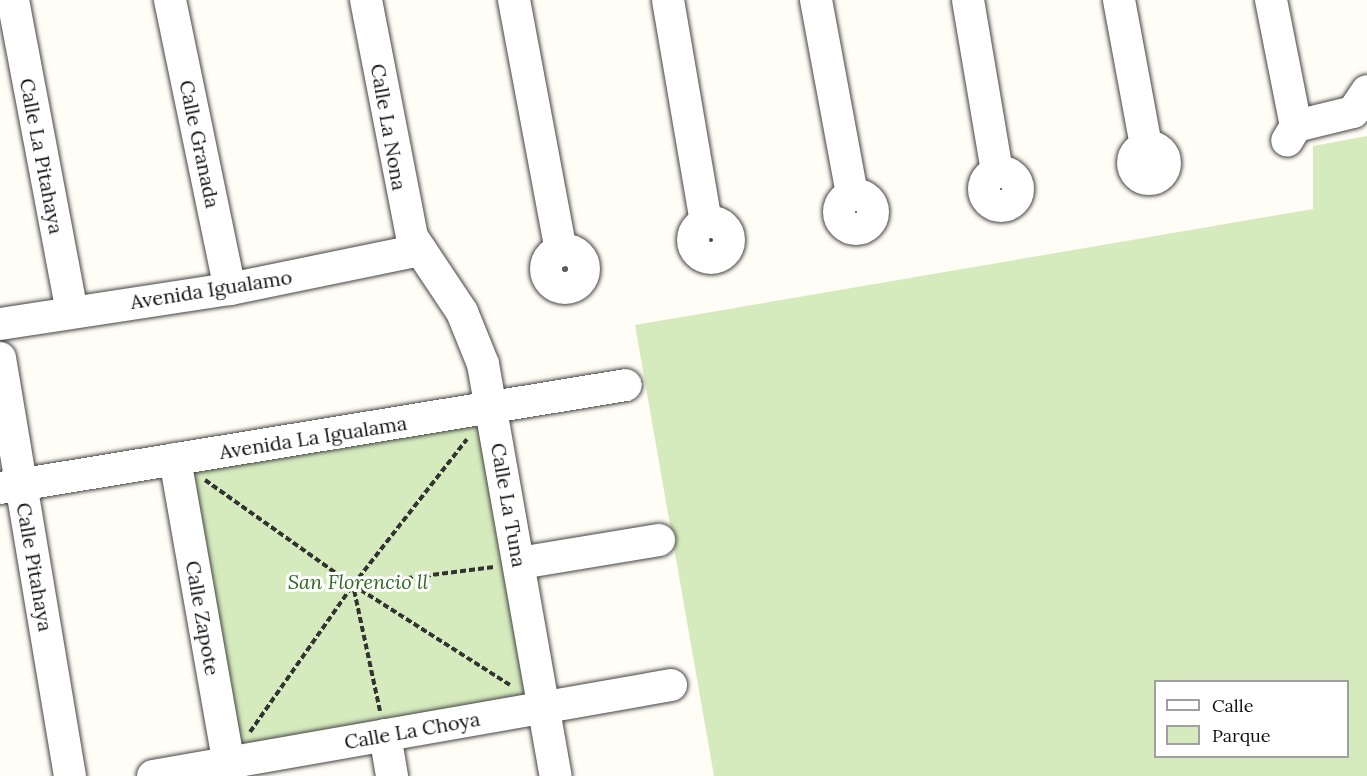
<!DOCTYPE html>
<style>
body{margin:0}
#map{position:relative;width:1367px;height:776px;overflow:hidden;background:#fffdf5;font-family:Lora,serif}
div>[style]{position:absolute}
.green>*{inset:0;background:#d5ebbd;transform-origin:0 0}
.path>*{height:4px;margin-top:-2px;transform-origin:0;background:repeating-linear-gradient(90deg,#333 0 6px,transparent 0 9px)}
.roads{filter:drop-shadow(0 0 2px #444) drop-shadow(0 0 2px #444)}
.minor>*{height:32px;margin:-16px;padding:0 16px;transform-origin:16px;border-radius:16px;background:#fff}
.minor>.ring{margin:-16px;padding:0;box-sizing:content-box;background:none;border:32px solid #fff;border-radius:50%}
span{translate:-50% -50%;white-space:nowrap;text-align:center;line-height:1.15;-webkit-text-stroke:6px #fff;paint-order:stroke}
.street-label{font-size:20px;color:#111}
.park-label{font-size:20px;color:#2f6b1f;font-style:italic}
.legend{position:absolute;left:1154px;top:680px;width:195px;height:78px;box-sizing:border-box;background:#fff;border:2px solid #a0a0a0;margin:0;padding:8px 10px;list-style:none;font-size:18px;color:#111}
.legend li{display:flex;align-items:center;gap:12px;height:30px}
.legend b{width:30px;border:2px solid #a0a0a0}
</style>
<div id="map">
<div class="green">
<div style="clip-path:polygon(evenodd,1367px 136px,1367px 776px,714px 776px,635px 325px,1313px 209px,1313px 146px,1367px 136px,1156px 682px,1348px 682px,1348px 756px,1156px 756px,1156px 682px)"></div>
<div style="left:479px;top:418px;width:281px;height:293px;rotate:80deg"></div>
</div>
<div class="path">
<div style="left:205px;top:480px;width:181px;rotate:35.4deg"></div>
<div style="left:353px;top:585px;width:186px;rotate:32.5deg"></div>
<div style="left:380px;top:711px;width:129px;rotate:-102.1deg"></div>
<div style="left:353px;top:585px;width:142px;rotate:-7.3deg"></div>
<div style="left:250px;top:732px;width:179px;rotate:-55deg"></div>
<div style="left:353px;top:585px;width:185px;rotate:-52deg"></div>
</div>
<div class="roads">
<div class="minor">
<div style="left:13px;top:0;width:317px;rotate:79.3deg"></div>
<div style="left:170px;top:0;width:295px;rotate:78.3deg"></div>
<div style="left:366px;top:0;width:241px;rotate:79deg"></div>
<div style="left:412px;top:237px;width:90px;rotate:56.3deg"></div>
<div style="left:462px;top:312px;width:56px;rotate:68deg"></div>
<div style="left:483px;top:364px;width:418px;rotate:80deg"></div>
<div style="left:514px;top:0;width:255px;rotate:79.4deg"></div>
<div style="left:668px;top:0;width:225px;rotate:80.3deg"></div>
<div style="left:816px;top:0;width:198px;rotate:79.5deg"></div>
<div style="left:968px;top:0;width:173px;rotate:80.4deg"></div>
<div style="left:1119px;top:0;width:148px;rotate:79.5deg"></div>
<div style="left:1271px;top:0;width:128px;rotate:78.8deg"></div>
<div style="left:1296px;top:126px;width:17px;rotate:121deg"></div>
<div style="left:1296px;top:126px;width:59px;rotate:-13.8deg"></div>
<div style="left:1353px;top:112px;width:25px;rotate:-56deg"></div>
<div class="ring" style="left:1133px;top:147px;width:0;height:0"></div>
<div class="ring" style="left:984px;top:172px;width:2px;height:2px"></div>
<div class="ring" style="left:839px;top:195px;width:2px;height:2px"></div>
<div class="ring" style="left:693px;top:222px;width:4px;height:4px"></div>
<div class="ring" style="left:546px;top:250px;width:6px;height:6px"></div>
<div style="left:0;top:324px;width:233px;rotate:-8.7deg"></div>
<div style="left:230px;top:289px;width:194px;rotate:-11.6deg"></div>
<div style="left:0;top:358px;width:424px;rotate:80.5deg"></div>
<div style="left:175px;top:459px;width:322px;rotate:80deg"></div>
<div style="left:0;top:488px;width:634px;rotate:-9.34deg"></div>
<div style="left:520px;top:563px;width:141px;rotate:-9.4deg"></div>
<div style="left:385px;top:735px;width:42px;rotate:80.3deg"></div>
<div style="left:153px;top:776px;width:526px;rotate:-9.96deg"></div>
</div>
</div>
<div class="street-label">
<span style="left:389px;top:127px;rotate:80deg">Calle La Nona</span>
<span style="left:200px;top:144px;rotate:78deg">Calle Granada</span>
<span style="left:42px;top:156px;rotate:79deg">Calle La Pitahaya</span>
<span style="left:211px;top:289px;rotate:-9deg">Avenida Igualamo</span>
<span style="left:313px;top:437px;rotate:-9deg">Avenida La Igualama</span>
<span style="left:509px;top:505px;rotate:80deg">Calle La Tuna</span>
<span style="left:35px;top:567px;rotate:80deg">Calle Pitahaya</span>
<span style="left:203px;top:618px;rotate:80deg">Calle Zapote</span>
<span style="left:412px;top:730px;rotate:-10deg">Calle La Choya</span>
</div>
<div class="park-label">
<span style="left:358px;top:581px">San Florencio ll</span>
</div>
<ul class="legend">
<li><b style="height:8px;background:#fff"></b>Calle</li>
<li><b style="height:16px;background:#d5ebbd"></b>Parque</li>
</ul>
</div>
